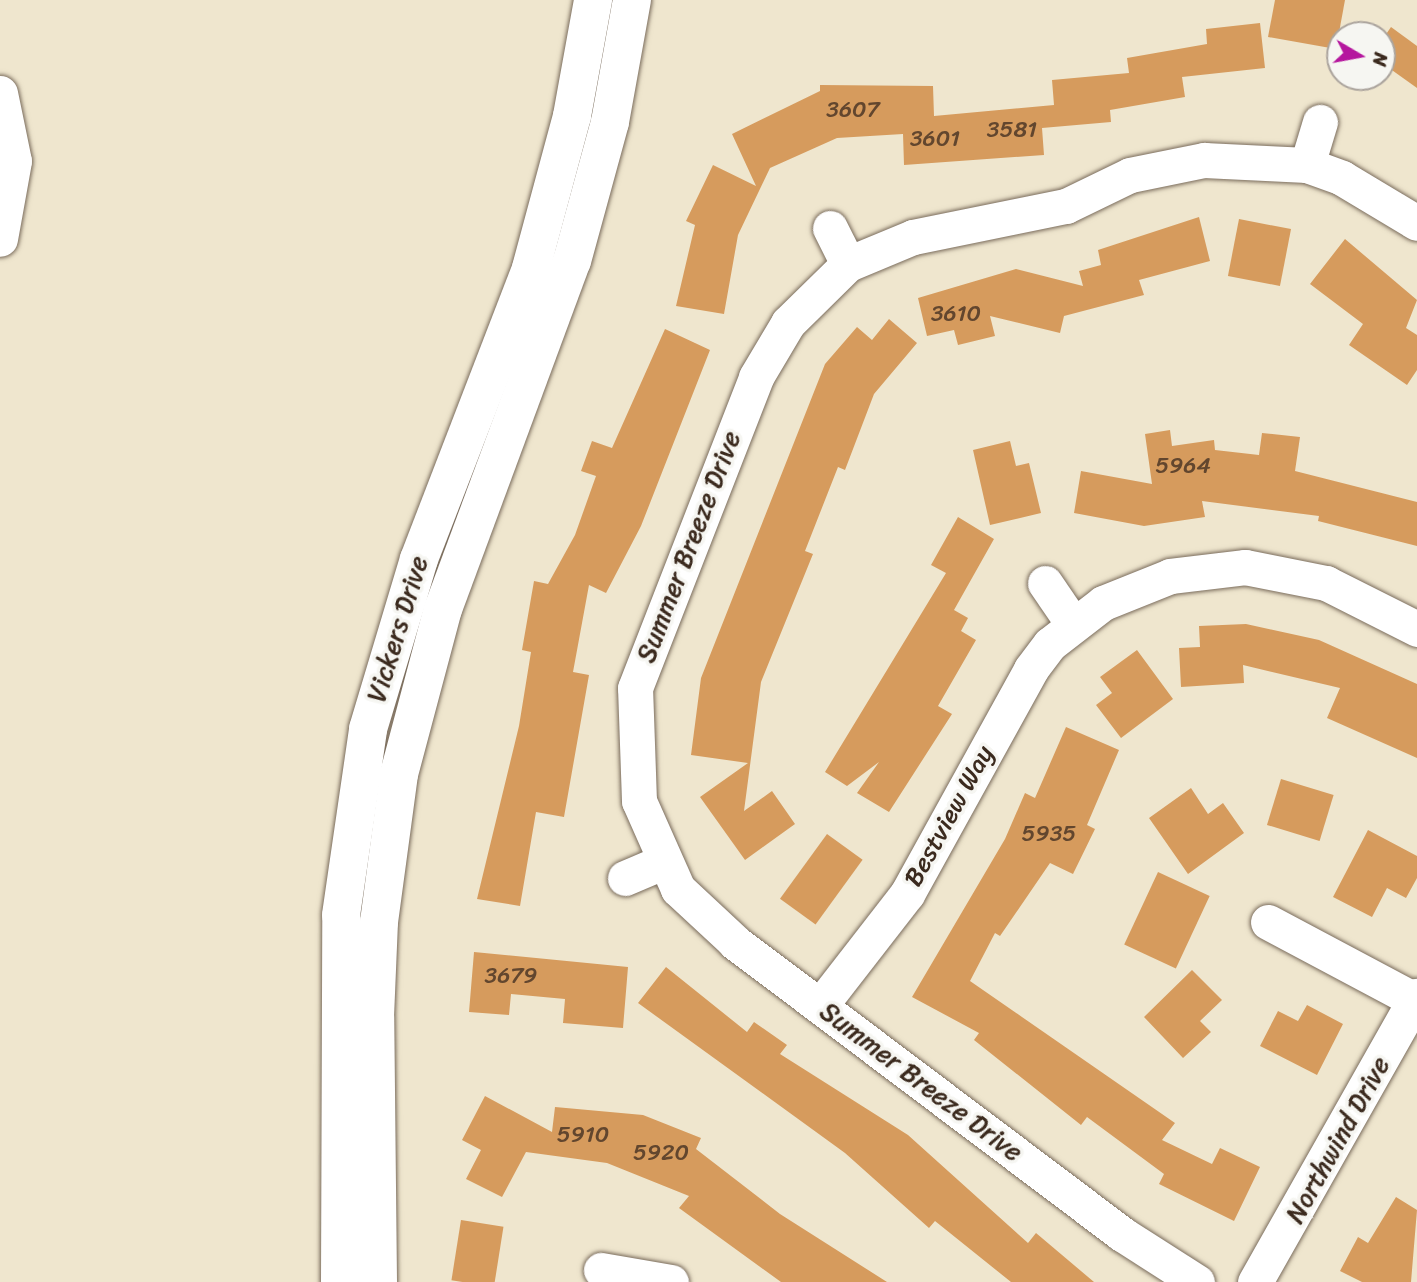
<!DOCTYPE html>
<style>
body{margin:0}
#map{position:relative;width:1417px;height:1282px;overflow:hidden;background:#efe6ce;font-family:Sriracha,sans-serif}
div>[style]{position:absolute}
.building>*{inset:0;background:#d69b5d;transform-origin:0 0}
.roads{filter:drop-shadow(0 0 2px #7a6c5c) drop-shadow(0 0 2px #7a6c5c)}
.minor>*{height:35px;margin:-17.5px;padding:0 17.5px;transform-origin:17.5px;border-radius:17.5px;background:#fff}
.major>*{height:38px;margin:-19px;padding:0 19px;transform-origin:19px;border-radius:19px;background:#fff}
span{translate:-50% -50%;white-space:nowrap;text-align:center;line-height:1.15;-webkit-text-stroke:7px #f6f6f2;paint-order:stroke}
.number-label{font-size:23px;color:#62462e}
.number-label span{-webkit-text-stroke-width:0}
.street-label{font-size:26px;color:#3b2a1e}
.north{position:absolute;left:1326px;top:21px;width:70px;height:70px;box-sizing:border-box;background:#f6f6f2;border:2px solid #aba49d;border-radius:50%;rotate:100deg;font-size:19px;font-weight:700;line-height:28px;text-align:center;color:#3b2a1e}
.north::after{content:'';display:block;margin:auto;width:24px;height:32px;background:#b5179e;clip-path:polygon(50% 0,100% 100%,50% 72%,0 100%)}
</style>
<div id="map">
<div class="building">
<div style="clip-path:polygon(1275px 0,1345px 0,1336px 49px,1268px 37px)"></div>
<div style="clip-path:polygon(1260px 23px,1265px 68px,1182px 77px,1185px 97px,1110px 110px,1111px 122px,1042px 128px,1044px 155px,904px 165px,903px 134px,837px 138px,770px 168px,738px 235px,724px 314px,676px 306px,695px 225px,686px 221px,713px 165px,756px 186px,732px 134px,820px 91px,820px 85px,933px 86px,934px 116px,1054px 105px,1052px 80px,1129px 73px,1127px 58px,1207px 44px,1206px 29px)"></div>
<div style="clip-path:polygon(1391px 27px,1417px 46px,1417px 88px,1382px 63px,1382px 40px)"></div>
<div style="clip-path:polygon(1199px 217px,1210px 261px,1139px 280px,1144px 295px,1064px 316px,1060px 333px,990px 316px,995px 336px,958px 345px,954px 330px,927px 336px,918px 298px,1016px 269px,1083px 286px,1079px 271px,1101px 265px,1098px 250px)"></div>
<div style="left:1239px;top:219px;width:53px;height:58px;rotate:11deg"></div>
<div style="clip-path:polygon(1345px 239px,1417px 300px,1406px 328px,1417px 335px,1417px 370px,1407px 385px,1349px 345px,1363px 324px,1310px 284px)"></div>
<div style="clip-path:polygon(889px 319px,917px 343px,874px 394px,845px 470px,838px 467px,805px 551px,813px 554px,761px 682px,744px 811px,772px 791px,795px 824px,745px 860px,700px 797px,748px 763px,691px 755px,701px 678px,825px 364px,857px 327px,872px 340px)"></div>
<div style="clip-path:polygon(665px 329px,710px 350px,641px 526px,606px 593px,589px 585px,573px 672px,589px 675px,564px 817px,536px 812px,520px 906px,477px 899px,519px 726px,531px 652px,522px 650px,534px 581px,548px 584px,575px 535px,596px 476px,581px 471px,592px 441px,612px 448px)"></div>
<div style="clip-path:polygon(1170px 430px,1172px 446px,1214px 440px,1215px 450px,1259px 455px,1262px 433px,1300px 437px,1295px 471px,1417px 502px,1417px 546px,1318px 521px,1319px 516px,1202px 501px,1205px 517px,1144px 526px,1074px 513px,1081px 471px,1152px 484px,1145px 434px)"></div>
<div style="clip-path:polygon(1010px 441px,1016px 466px,1029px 463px,1041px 513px,990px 525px,973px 450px)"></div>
<div style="clip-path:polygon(958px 517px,994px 539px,954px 610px,968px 618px,961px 631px,976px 640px,938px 706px,952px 714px,889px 812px,857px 793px,879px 762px,847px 786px,825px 772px,946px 573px,931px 565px)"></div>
<div style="clip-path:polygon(1246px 624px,1319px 640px,1417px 684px,1417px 758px,1327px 718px,1340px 688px,1243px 665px,1244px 683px,1181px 687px,1179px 648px,1200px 647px,1199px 626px)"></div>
<div style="clip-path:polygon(1137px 650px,1173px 699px,1121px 738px,1096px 705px,1112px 693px,1100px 677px)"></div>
<div style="clip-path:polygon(1066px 727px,1119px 750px,1087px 825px,1095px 829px,1073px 874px,1050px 863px,1000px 936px,995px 933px,970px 981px,1175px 1123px,1162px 1140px,1212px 1164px,1220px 1148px,1260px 1167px,1234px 1221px,1159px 1184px,1164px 1174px,1087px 1117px,1081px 1125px,974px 1040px,979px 1033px,912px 997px,1005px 839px,1025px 793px,1035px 798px)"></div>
<div style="left:1281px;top:779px;width:55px;height:48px;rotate:17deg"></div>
<div style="clip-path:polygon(1191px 788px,1208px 814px,1223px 803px,1244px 833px,1188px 874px,1149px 818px)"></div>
<div style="clip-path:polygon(1368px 830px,1417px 856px,1417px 878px,1406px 898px,1387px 888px,1372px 917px,1333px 897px)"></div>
<div style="left:827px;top:834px;width:44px;height:80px;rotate:36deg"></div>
<div style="left:1158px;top:872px;width:57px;height:80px;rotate:25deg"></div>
<div style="clip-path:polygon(474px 952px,628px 967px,623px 1028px,563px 1023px,565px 999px,511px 994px,509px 1015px,469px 1012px)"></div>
<div style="clip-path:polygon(666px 967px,747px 1032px,754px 1022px,787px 1045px,780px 1054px,908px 1135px,1028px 1243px,1036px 1233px,1094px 1282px,1011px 1282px,935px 1221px,929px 1228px,845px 1153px,638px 1003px)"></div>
<div style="clip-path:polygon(1192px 970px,1222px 1000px,1200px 1021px,1211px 1032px,1183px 1058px,1144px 1017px)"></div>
<div style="clip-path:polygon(1307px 1005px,1343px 1024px,1317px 1075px,1260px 1046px,1278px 1011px,1298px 1021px)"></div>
<div style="clip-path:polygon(485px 1096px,552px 1132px,555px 1107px,643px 1115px,701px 1138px,696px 1149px,780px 1214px,887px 1282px,781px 1282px,679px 1208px,689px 1196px,607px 1163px,526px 1152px,502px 1197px,466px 1179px,481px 1150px,462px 1140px)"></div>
<div style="clip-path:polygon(1396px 1197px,1417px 1210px,1411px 1282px,1362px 1282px,1340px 1271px,1358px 1237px,1368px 1243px)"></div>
<div style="left:461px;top:1220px;width:43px;height:61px;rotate:9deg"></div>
</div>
<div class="roads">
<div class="minor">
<div style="left:0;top:93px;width:69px;rotate:78.4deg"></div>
<div style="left:14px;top:161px;width:79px;rotate:100.2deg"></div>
<div style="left:1307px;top:165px;width:45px;rotate:-73.2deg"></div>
<div style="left:830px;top:228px;width:40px;rotate:63.4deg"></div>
<div style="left:1045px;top:583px;width:50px;rotate:55.7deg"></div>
<div style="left:625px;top:878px;width:39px;rotate:-23deg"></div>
<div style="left:1268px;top:922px;width:166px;rotate:28deg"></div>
<div style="left:820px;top:1006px;width:142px;rotate:-52.2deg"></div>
<div style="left:907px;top:894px;width:257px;rotate:-61.1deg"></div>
<div style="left:1031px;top:669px;width:31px;rotate:-53deg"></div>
<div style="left:1050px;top:644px;width:67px;rotate:-37.7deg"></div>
<div style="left:1103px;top:603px;width:72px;rotate:-21.9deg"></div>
<div style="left:1170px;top:576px;width:76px;rotate:-6.8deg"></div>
<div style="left:1245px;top:567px;width:83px;rotate:11.2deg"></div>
<div style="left:1326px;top:583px;width:102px;rotate:26.8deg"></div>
<div style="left:601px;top:1270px;width:71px;rotate:9.7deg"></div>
<div style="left:1197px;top:1282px;width:89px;rotate:-147.4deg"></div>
<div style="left:1122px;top:1234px;width:485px;rotate:-143deg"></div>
<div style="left:735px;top:942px;width:78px;rotate:-137.1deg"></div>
<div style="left:678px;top:889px;width:96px;rotate:-113.9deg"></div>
<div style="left:639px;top:801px;width:113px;rotate:-92deg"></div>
<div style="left:635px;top:688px;width:334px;rotate:-68.7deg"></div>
<div style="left:756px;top:377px;width:63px;rotate:-59.3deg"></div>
<div style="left:788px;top:323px;width:84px;rotate:-44.5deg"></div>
<div style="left:848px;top:264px;width:70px;rotate:-22.6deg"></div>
<div style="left:913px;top:237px;width:156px;rotate:-11.5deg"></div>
<div style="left:1066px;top:206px;width:71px;rotate:-25.8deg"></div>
<div style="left:1130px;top:175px;width:76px;rotate:-11.5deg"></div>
<div style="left:1204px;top:160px;width:103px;rotate:2.8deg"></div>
<div style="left:1307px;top:165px;width:37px;rotate:20deg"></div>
<div style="left:1342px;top:178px;width:87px;rotate:31deg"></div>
<div style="left:1255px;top:1282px;width:329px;rotate:-60.5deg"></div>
</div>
<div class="major">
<div style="left:340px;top:1282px;width:367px;rotate:-89.8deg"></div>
<div style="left:341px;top:915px;width:188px;rotate:-81.7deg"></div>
<div style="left:368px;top:729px;width:177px;rotate:-73.3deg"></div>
<div style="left:419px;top:559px;width:312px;rotate:-68.9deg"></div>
<div style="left:531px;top:268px;width:157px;rotate:-74.9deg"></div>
<div style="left:572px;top:116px;width:118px;rotate:-79.7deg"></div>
<div style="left:378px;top:1282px;width:265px;rotate:-90.6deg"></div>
<div style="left:375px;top:1017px;width:95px;rotate:-87.6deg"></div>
<div style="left:379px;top:922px;width:149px;rotate:-82.3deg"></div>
<div style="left:399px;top:774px;width:171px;rotate:-75.1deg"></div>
<div style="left:443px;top:609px;width:371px;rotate:-69.7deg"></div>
<div style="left:572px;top:261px;width:144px;rotate:-74.7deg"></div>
<div style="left:610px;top:122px;width:124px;rotate:-79.8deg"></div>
</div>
</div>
<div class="number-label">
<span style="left:853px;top:110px">3607</span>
<span style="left:1012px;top:130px">3581</span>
<span style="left:935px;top:139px">3601</span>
<span style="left:956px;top:314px">3610</span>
<span style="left:1183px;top:466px">5964</span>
<span style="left:1049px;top:834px">5935</span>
<span style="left:511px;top:976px">3679</span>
<span style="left:583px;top:1135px">5910</span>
<span style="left:661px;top:1153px">5920</span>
</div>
<div class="street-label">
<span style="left:689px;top:547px;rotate:-69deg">Summer Breeze Drive</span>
<span style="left:398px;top:629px;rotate:-73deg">Vickers Drive</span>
<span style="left:949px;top:816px;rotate:-61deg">Bestview Way</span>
<span style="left:921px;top:1082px;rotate:37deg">Summer Breeze Drive</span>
<span style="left:1338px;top:1140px;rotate:-61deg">Northwind Drive</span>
</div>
<div class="north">N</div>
</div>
